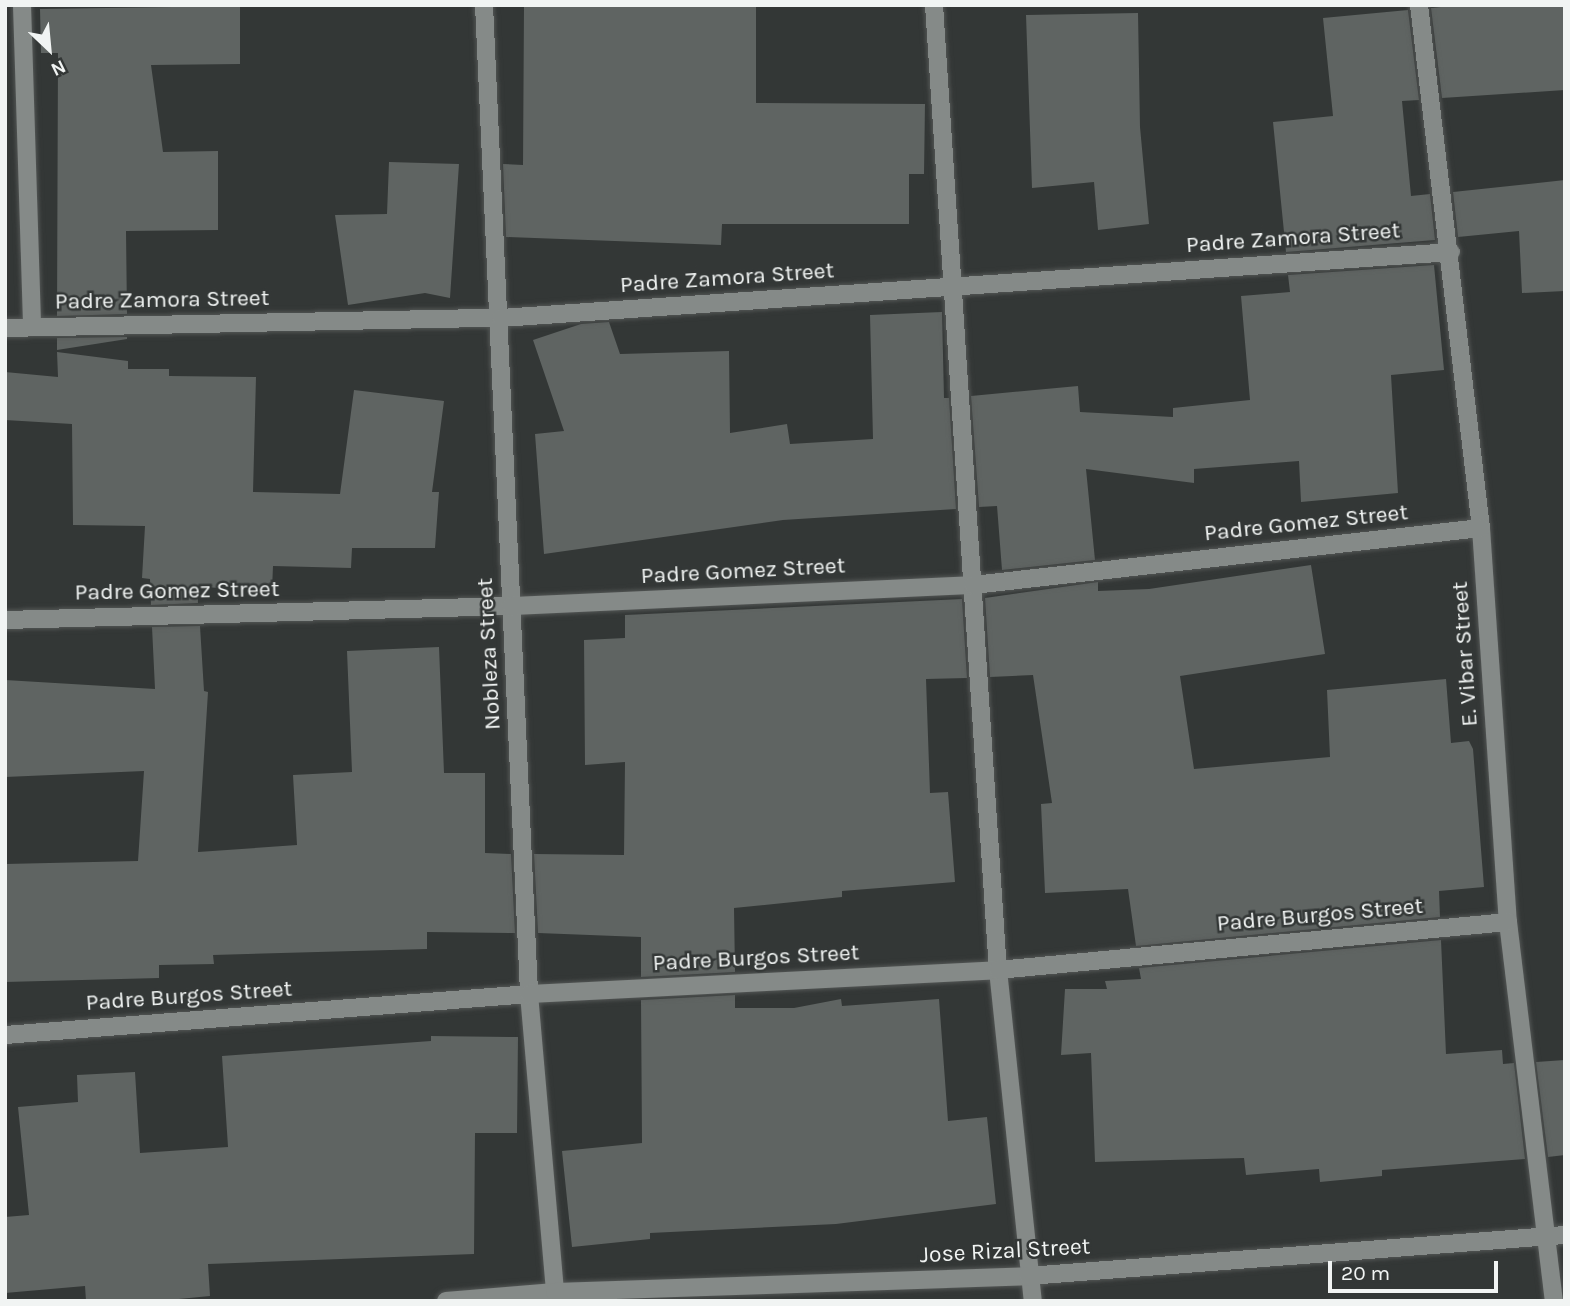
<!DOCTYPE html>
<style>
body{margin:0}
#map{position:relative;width:1570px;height:1306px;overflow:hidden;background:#333736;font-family:Karla,sans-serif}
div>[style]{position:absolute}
.building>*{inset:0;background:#5f6462}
.roads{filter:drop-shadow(0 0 2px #535655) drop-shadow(0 0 2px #535655)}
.minor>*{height:18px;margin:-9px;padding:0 9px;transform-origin:9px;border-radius:9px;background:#858a88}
span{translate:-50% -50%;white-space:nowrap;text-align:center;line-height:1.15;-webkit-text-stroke:5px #333736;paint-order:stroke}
.street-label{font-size:23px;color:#f1f4f3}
.frame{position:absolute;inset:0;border:7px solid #f1f4f3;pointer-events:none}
.north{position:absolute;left:14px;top:14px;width:70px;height:70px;-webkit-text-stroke:5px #333736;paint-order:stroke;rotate:154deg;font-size:19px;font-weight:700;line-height:28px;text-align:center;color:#f1f4f3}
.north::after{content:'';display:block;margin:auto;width:24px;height:32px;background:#f1f4f3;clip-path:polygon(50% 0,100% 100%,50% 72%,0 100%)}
.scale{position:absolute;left:1328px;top:1261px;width:170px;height:32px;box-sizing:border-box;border:4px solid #f1f4f3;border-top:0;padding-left:9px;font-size:21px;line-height:24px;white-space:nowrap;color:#f1f4f3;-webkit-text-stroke:5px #333736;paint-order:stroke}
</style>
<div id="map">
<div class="building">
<div style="clip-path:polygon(524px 5px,756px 6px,756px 103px,925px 104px,924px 174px,909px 174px,909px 224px,722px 224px,721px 245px,506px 237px,503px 164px,523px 165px)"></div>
<div style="clip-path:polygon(1460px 5px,1565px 5px,1565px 90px,1442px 98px,1431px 8px)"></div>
<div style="clip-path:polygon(240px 6px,240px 64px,151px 65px,163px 152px,218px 151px,218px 230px,126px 231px,127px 314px,57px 316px,58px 53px,41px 53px,40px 9px)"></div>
<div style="clip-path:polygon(1408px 10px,1419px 100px,1402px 101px,1411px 196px,1430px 194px,1435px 240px,1286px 252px,1273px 122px,1333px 116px,1323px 18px)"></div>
<div style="clip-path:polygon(1138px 13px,1140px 127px,1149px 224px,1098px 230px,1094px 182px,1032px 188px,1026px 15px)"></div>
<div style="clip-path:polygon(389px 162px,459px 164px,450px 298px,425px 293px,348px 305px,335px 215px,387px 214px)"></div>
<div style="clip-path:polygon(1565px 180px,1565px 291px,1522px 293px,1519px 231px,1458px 237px,1453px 192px)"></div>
<div style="clip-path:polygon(1434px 265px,1444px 370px,1391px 375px,1398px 493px,1301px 502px,1299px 461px,1194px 469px,1194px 483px,1086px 469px,1095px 560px,1002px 570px,997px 506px,979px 507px,971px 396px,1078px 386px,1080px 412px,1173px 417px,1173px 408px,1250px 400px,1241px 296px,1290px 292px,1288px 275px)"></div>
<div style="clip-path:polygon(942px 312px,944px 398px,949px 398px,956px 509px,783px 520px,544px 554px,535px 434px,564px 431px,533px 340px,581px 324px,609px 322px,620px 354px,729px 351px,730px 433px,787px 424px,790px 444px,873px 439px,870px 315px)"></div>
<div style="clip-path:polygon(127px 337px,127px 339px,57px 350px,57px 338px)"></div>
<div style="clip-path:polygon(57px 352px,128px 361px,128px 369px,169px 369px,169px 376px,256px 377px,253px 492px,340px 494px,354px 390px,444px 401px,432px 492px,439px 492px,435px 548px,352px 548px,351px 568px,273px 566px,272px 590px,197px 587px,198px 603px,151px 605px,150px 579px,142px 578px,145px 526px,73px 525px,72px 424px,5px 420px,5px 372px,58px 377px)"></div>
<div style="clip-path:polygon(1311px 565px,1325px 654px,1180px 676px,1194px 769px,1330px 757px,1327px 690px,1446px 679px,1451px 743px,1469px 741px,1473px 749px,1484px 887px,1439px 891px,1440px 917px,1136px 946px,1128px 889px,1045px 893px,1041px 804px,1052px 803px,1033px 675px,990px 677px,985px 598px,1098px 582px,1098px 591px,1149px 589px)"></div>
<div style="clip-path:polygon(962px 599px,967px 678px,926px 679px,930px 793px,948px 792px,955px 882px,842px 891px,842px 897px,734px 908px,735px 972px,641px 977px,641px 937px,538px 933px,534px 854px,624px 855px,625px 762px,585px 765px,584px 640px,625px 638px,625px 615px)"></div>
<div style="clip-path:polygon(200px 626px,204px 691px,208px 692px,198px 852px,297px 845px,293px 775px,352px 772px,347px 651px,439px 647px,444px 773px,485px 773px,485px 853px,511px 854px,515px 933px,427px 932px,427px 949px,213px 955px,214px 964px,159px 965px,159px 978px,5px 982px,5px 864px,138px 861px,144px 771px,5px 777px,5px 680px,155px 689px,152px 627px)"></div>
<div style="clip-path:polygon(1441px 940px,1446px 1054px,1502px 1050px,1503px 1064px,1514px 1063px,1525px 1159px,1382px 1170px,1382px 1176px,1320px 1182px,1319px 1169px,1246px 1175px,1244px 1158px,1095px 1162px,1091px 1053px,1061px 1055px,1065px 989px,1107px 989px,1105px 981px,1141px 979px,1139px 968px)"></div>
<div style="clip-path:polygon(735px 995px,735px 1008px,794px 1008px,841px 999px,842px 1006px,939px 999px,948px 1121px,987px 1117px,996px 1204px,836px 1224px,650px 1233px,650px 1239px,572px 1247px,562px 1151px,642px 1143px,641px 1000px)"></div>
<div style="clip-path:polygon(431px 1036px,518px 1037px,517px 1133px,475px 1133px,474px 1254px,208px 1264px,210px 1296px,158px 1301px,86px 1301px,85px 1286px,5px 1293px,5px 1217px,29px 1215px,18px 1107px,78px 1102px,77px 1075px,135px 1072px,140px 1153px,228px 1147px,222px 1056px,431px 1041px)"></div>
<div style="clip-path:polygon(1565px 1060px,1565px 1155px,1548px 1157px,1536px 1062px)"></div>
</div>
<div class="roads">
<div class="minor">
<div style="left:22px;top:5px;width:322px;rotate:88.2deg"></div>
<div style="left:484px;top:5px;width:990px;rotate:87.39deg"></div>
<div style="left:529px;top:994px;width:308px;rotate:85deg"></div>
<div style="left:934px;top:5px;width:967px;rotate:86.21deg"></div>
<div style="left:998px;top:970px;width:333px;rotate:84deg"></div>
<div style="left:1419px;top:5px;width:527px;rotate:83.24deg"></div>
<div style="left:1481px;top:528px;width:395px;rotate:86.1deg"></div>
<div style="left:1508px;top:922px;width:382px;rotate:83.1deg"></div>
<div style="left:5px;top:328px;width:496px;rotate:-1.2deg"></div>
<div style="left:501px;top:318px;width:952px;rotate:-3.97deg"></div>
<div style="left:5px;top:620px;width:506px;rotate:-1.58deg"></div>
<div style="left:511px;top:606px;width:462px;rotate:-2.6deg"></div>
<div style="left:973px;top:585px;width:511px;rotate:-6.4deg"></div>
<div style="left:5px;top:1035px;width:526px;rotate:-4.47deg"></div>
<div style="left:529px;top:994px;width:470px;rotate:-2.9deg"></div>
<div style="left:998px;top:970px;width:512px;rotate:-5.38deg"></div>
<div style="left:446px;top:1301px;width:109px;rotate:-4.7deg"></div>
<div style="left:555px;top:1292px;width:473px;rotate:-1.9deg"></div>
<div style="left:1028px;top:1276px;width:539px;rotate:-4.37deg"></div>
</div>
</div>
<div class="street-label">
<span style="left:1293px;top:238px;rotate:-4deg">Padre Zamora Street</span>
<span style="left:727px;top:278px;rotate:-4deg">Padre Zamora Street</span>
<span style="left:162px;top:300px;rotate:-1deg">Padre Zamora Street</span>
<span style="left:1306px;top:523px;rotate:-6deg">Padre Gomez Street</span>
<span style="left:743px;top:571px;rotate:-3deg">Padre Gomez Street</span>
<span style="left:177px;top:591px;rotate:-1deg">Padre Gomez Street</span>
<span style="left:489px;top:654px;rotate:-93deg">Nobleza Street</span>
<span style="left:1465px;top:654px;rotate:-94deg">E. Vibar Street</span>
<span style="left:1320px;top:915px;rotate:-5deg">Padre Burgos Street</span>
<span style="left:756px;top:958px;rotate:-3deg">Padre Burgos Street</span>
<span style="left:189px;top:996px;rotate:-4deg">Padre Burgos Street</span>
<span style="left:1005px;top:1251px;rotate:-3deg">Jose Rizal Street</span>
</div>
<div class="frame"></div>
<div class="north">N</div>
<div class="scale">20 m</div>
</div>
